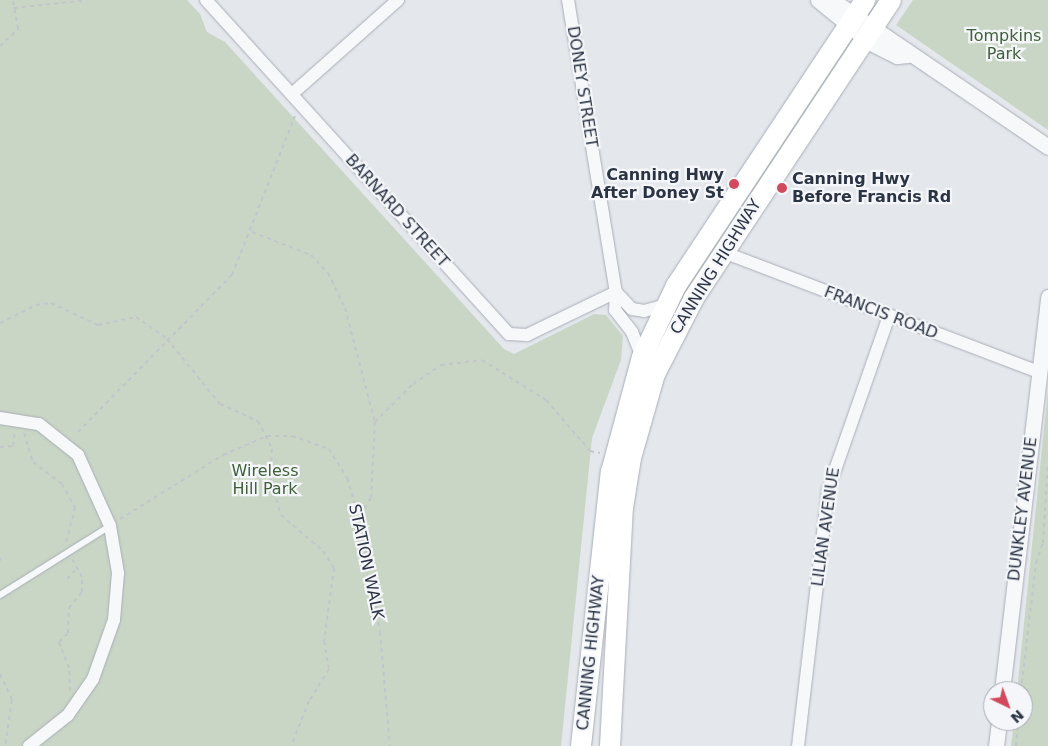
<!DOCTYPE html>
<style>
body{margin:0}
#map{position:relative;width:1048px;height:746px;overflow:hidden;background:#e4e7ec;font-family:"DejaVu Sans",sans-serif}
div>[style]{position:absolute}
.green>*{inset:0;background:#c9d6c5}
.path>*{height:2px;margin-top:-1px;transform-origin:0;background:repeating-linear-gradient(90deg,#c2c5cb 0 4px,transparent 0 8px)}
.roads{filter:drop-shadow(0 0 1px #a9aeb7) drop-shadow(0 0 1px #a9aeb7)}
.service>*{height:6px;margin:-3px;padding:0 3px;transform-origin:3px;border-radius:3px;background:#f7f8fa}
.minor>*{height:12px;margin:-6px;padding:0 6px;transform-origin:6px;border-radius:6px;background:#f7f8fa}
.tertiary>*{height:15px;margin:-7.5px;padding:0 7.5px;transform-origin:7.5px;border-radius:7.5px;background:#f7f8fa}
.trunk>*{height:20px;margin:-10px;padding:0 10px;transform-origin:10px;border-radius:10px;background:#fff}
.dots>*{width:14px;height:14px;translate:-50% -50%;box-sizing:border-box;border:2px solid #f4f6f9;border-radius:50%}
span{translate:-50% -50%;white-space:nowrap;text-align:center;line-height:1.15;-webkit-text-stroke:4.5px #f4f6f9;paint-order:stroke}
.park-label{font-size:16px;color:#3f6138}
.street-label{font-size:16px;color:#2b3445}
.poi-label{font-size:16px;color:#2b3445;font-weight:700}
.right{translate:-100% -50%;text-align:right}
.left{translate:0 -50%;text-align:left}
.north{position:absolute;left:983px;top:681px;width:50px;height:50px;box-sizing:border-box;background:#f4f6f9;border:1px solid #a4a8b1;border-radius:50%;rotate:138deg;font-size:14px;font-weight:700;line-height:20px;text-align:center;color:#2b3445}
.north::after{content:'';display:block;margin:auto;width:18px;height:22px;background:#d1495b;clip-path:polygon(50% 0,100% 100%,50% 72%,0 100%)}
</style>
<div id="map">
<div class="green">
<div style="clip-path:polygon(0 0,187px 0,200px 14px,207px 32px,225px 42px,504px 349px,514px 354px,594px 314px,606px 315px,623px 336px,621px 360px,592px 438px,561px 746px,0 746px)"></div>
<div style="clip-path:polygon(913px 0,1048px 0,1048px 130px,896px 25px)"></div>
<div style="clip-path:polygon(1048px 390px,1048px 746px,1011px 746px,1014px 721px,1023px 721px,1023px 691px,1017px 691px)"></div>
</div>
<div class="path">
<div style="left:14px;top:8px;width:73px;rotate:-6.3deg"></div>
<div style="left:0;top:46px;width:25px;rotate:-43deg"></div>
<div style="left:18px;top:29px;width:29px;rotate:-100deg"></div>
<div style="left:252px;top:232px;width:63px;rotate:21.3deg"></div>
<div style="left:311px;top:255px;width:25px;rotate:47deg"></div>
<div style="left:328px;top:273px;width:39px;rotate:64deg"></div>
<div style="left:345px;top:308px;width:118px;rotate:75.3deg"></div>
<div style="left:375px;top:422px;width:76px;rotate:93deg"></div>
<div style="left:371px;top:498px;width:22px;rotate:122deg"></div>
<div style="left:0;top:323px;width:40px;rotate:-26.6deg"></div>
<div style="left:36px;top:305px;width:15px;rotate:-8deg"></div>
<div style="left:51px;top:303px;width:52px;rotate:25.1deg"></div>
<div style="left:98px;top:325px;width:39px;rotate:-12deg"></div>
<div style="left:136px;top:317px;width:38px;rotate:35deg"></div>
<div style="left:167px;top:339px;width:84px;rotate:50.8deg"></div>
<div style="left:220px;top:404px;width:42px;rotate:24.1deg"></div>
<div style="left:258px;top:421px;width:31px;rotate:63deg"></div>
<div style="left:272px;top:449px;width:27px;rotate:94deg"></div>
<div style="left:270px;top:476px;width:41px;rotate:74.2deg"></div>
<div style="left:281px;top:515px;width:55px;rotate:40.6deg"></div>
<div style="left:323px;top:551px;width:20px;rotate:57deg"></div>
<div style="left:334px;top:568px;width:74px;rotate:97.8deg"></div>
<div style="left:324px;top:641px;width:28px;rotate:80deg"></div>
<div style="left:329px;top:669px;width:38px;rotate:122deg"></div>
<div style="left:309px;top:701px;width:48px;rotate:111.8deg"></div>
<div style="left:375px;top:422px;width:54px;rotate:-45deg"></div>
<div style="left:413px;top:384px;width:34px;rotate:-34deg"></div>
<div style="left:441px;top:365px;width:41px;rotate:-7deg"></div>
<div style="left:482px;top:360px;width:75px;rotate:32deg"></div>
<div style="left:546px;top:400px;width:67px;rotate:49.2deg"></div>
<div style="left:590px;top:451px;width:10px;rotate:11deg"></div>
<div style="left:78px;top:432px;width:220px;rotate:-45.6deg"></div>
<div style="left:232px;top:275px;width:171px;rotate:-68.4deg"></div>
<div style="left:24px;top:433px;width:30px;rotate:73deg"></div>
<div style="left:33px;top:462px;width:36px;rotate:37deg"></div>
<div style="left:62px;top:484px;width:26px;rotate:61deg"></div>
<div style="left:75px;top:507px;width:37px;rotate:104deg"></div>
<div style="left:0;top:447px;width:13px;rotate:-4deg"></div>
<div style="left:13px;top:446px;width:14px;rotate:-82deg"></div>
<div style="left:120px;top:519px;width:121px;rotate:-31.9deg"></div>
<div style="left:223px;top:455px;width:48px;rotate:-23.4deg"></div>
<div style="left:267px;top:436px;width:25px"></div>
<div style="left:292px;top:436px;width:39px;rotate:19deg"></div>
<div style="left:329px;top:449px;width:34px;rotate:58deg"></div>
<div style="left:347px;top:478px;width:59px;rotate:73.4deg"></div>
<div style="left:364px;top:535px;width:98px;rotate:80.6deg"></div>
<div style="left:380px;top:632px;width:114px;rotate:85deg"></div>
<div style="left:0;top:558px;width:3px;rotate:90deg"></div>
<div style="left:67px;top:579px;width:15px;rotate:-48deg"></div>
<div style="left:0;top:674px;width:29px;rotate:65deg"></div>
<div style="left:12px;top:700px;width:47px;rotate:98.7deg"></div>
<div style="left:70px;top:691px;width:23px;rotate:-92deg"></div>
<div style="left:69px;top:668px;width:28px;rotate:-111deg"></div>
<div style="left:59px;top:642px;width:13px;rotate:-45deg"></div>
<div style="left:68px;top:633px;width:25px;rotate:-88deg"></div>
<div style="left:69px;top:608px;width:21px;rotate:-51deg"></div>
<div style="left:82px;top:592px;width:15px;rotate:-90deg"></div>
<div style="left:82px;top:577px;width:21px;rotate:-119deg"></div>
<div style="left:1021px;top:691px;width:129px;rotate:-83.3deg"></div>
<div style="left:1036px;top:563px;width:21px;rotate:-71deg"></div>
<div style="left:1043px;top:543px;width:79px;rotate:-86.4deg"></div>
<div style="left:1016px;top:746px;width:25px;rotate:-85deg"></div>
</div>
<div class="roads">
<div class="service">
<div style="left:0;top:595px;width:130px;rotate:-32.1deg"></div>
</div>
<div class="minor">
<div style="left:206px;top:0;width:451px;rotate:47.8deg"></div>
<div style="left:509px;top:334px;width:18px;rotate:3deg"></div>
<div style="left:527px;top:335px;width:99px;rotate:-25.8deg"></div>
<div style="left:568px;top:0;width:296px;rotate:80.7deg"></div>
<div style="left:616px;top:292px;width:18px;rotate:93deg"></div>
<div style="left:615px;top:310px;width:28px;rotate:52deg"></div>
<div style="left:632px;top:332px;width:27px;rotate:68deg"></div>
<div style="left:292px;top:94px;width:142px;rotate:-41.6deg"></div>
<div style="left:723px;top:252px;width:338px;rotate:20.8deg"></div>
<div style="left:616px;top:292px;width:23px;rotate:47deg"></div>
<div style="left:632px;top:309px;width:12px;rotate:9deg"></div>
<div style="left:644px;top:311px;width:23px;rotate:-15deg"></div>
<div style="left:0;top:418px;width:39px;rotate:9deg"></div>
<div style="left:39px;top:424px;width:50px;rotate:38.5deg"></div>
<div style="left:78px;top:455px;width:78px;rotate:65.7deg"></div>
<div style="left:110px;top:526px;width:48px;rotate:80.3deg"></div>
<div style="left:118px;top:573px;width:47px;rotate:94.9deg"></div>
<div style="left:114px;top:620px;width:63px;rotate:109.6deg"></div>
<div style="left:93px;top:679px;width:44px;rotate:124.8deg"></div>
<div style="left:68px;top:715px;width:50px;rotate:141.5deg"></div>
<div style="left:798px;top:746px;width:258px;rotate:-83.3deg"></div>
<div style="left:828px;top:490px;width:184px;rotate:-70.7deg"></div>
</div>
<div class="tertiary">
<div style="left:818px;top:0;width:68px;rotate:39.1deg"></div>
<div style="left:871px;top:43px;width:29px;rotate:27deg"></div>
<div style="left:897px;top:56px;width:11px;rotate:-5deg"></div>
<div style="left:832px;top:0;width:261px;rotate:34.2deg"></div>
<div style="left:1002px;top:691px;width:397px;rotate:-83.3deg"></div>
<div style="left:996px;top:746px;width:25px;rotate:-83deg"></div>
</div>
<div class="trunk">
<div style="left:581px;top:746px;width:276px;rotate:-83.8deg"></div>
<div style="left:611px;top:472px;width:119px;rotate:-74.9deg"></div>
<div style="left:642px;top:357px;width:79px;rotate:-64.4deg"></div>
<div style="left:676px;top:286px;width:343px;rotate:-56.5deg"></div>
<div style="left:610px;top:746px;width:238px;rotate:-86.9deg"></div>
<div style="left:623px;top:508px;width:51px;rotate:-80.9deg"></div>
<div style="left:631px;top:458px;width:87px;rotate:-74.1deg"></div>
<div style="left:655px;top:374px;width:85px;rotate:-62.8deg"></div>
<div style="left:694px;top:298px;width:357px;rotate:-56.5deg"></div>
</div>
</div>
<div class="dots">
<div style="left:734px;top:184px;background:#d1495b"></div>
<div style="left:782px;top:188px;background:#d1495b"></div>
</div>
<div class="park-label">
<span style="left:1004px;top:45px">Tompkins<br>Park</span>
<span style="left:265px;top:480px">Wireless<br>Hill Park</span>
</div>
<div class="street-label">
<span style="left:582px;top:87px;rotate:81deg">DONEY STREET</span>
<span style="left:397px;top:211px;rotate:48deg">BARNARD STREET</span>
<span style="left:716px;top:267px;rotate:-58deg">CANNING HIGHWAY</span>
<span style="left:881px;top:313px;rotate:21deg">FRANCIS ROAD</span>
<span style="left:1023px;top:509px;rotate:-83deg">DUNKLEY AVENUE</span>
<span style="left:826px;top:527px;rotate:-82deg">LILIAN AVENUE</span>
<span style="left:366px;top:562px;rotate:78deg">STATION WALK</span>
<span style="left:591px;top:653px;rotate:-84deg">CANNING HIGHWAY</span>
</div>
<div class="poi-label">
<span class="right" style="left:724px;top:184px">Canning Hwy<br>After Doney St</span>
<span class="left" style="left:792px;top:188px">Canning Hwy<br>Before Francis Rd</span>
</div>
<div class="north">N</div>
</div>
